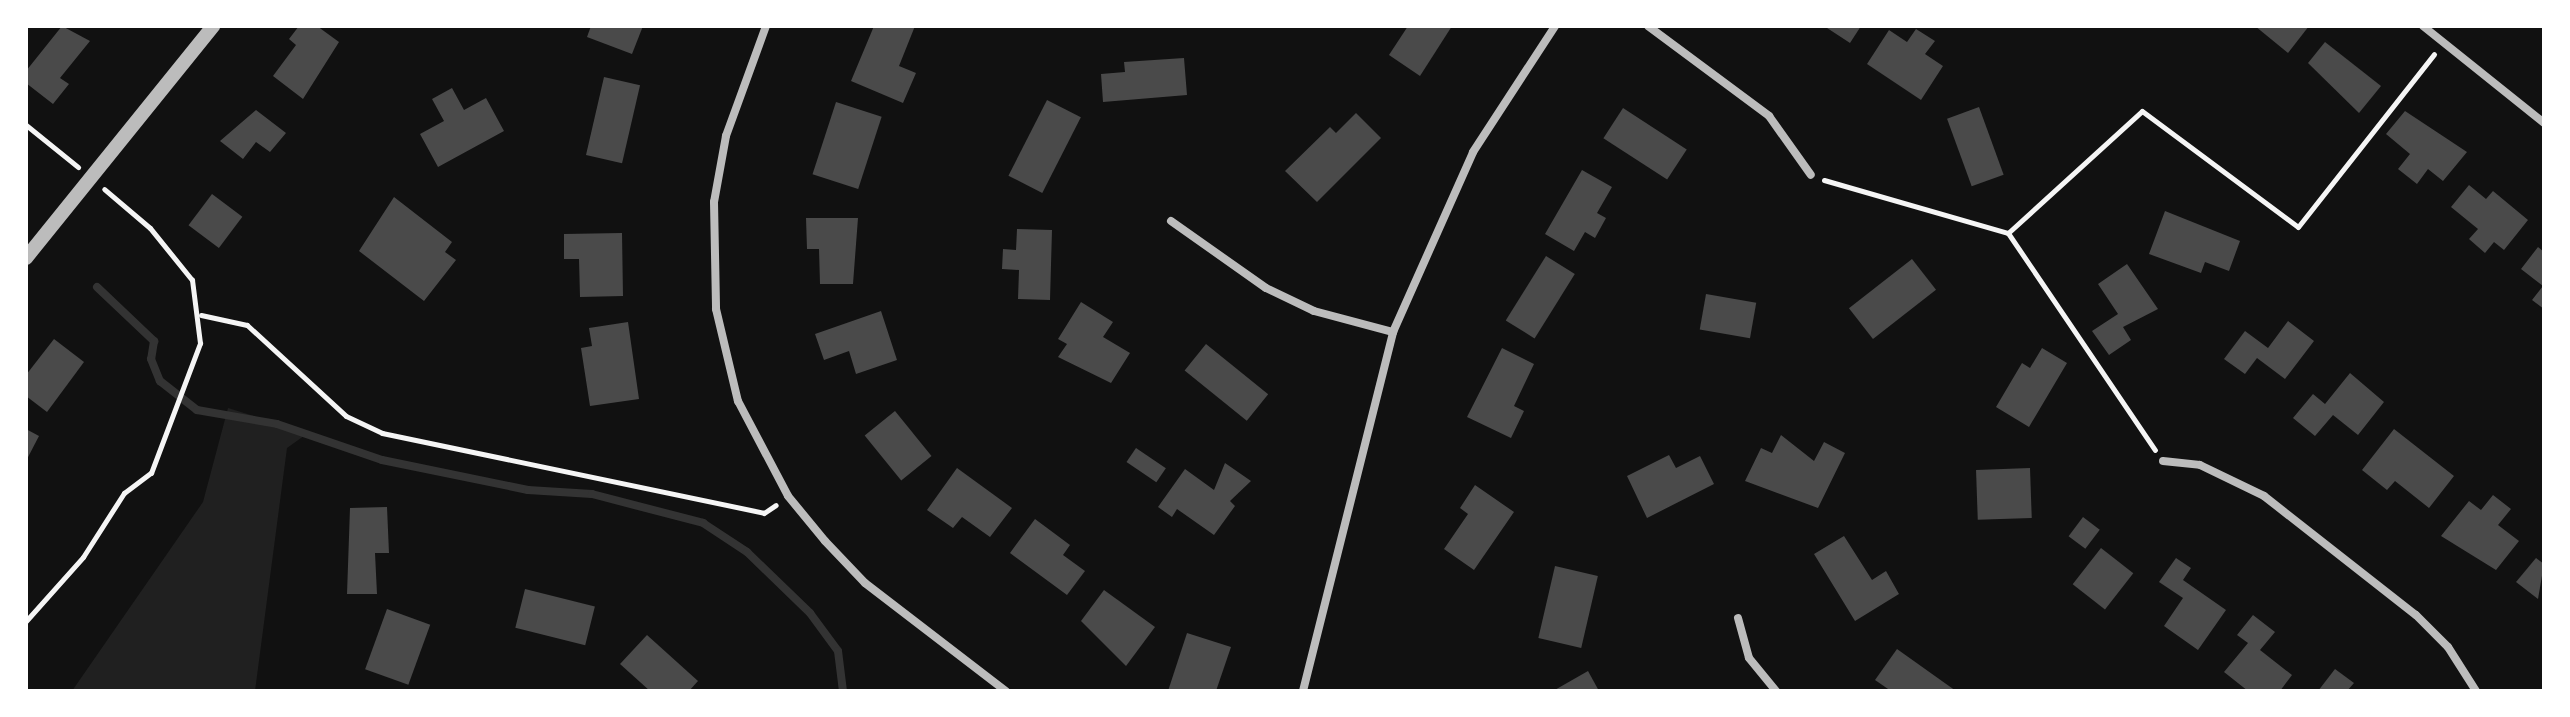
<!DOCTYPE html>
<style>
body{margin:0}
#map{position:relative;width:2570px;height:717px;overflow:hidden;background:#111;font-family:"DejaVu Sans",sans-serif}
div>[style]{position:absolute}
.green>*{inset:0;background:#202020}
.stream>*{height:8px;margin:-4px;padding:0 4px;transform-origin:4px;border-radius:4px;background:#333}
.building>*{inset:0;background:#4a4a4a;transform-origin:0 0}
.path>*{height:5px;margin:-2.5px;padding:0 2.5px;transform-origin:2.5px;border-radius:2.5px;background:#f5f5f5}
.minor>*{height:8px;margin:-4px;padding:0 4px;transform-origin:4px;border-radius:4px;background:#bcbcbc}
.tertiary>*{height:14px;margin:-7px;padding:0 7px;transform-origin:7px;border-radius:7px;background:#bcbcbc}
span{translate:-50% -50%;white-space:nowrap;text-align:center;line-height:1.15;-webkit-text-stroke:7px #fff;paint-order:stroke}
.frame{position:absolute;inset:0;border:28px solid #fff;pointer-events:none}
</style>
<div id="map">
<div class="green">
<div style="clip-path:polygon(228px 408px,308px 433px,287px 448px,255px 691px,72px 691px,203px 502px)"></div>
</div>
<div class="stream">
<div style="left:97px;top:287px;width:79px;rotate:43.5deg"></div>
<div style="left:154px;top:341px;width:18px;rotate:99deg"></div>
<div style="left:151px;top:359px;width:24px;rotate:68deg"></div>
<div style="left:160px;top:381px;width:47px;rotate:38.1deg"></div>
<div style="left:197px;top:410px;width:81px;rotate:9.9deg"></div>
<div style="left:277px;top:424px;width:111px;rotate:18.9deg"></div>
<div style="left:382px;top:460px;width:149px;rotate:11.6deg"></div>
<div style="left:528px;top:490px;width:64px;rotate:3.6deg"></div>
<div style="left:592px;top:494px;width:115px;rotate:14.6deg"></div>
<div style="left:703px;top:523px;width:53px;rotate:33.4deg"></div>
<div style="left:747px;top:552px;width:88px;rotate:44.1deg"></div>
<div style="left:810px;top:613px;width:47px;rotate:53.6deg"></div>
<div style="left:838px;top:651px;width:40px;rotate:82.9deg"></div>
</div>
<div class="building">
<div style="clip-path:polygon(62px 26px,90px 41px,60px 78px,69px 84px,53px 104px,26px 83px,26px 71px)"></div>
<div style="clip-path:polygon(299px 26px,317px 26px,339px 42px,303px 99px,273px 76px,296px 45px,289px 39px)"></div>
<div style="clip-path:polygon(591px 26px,643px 26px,632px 54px,587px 37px)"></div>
<div style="clip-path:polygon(874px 26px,915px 26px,899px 66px,916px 73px,903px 103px,851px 81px)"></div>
<div style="clip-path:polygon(1408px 26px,1452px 26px,1420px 76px,1389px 55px)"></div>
<div style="clip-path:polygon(1824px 26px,1861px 26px,1850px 43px)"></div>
<div style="clip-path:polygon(2255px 26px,2309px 26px,2288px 53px)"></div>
<div style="clip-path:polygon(1916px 29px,1935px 41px,1925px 54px,1943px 66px,1921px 100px,1867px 64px,1889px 30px,1907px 42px)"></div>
<div style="clip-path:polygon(2325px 42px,2381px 86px,2359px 113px,2308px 63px)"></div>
<div style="clip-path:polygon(1184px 58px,1187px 95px,1103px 102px,1101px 74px,1125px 72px,1124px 62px)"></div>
<div style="left:604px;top:77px;width:37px;height:80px;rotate:13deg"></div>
<div style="clip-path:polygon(452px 88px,464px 110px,486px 98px,504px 131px,438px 167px,420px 134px,444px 121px,432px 99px)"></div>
<div style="left:1047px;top:100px;width:38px;height:85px;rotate:27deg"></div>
<div style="left:836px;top:102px;width:48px;height:76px;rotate:18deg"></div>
<div style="left:1979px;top:107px;width:72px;height:34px;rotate:70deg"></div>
<div style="left:1623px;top:108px;width:76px;height:36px;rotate:33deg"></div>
<div style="clip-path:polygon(256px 110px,286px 133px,270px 152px,256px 142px,243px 159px,220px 141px)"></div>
<div style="clip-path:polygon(2405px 111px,2467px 152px,2443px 181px,2428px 169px,2417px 184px,2398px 169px,2410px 154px,2386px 134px)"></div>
<div style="clip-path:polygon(1356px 113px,1381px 138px,1317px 202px,1285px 171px,1330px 127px,1336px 133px)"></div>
<div style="clip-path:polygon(1582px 170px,1612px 187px,1597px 213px,1606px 218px,1595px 238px,1585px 232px,1574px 251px,1545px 234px)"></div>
<div style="clip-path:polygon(2469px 185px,2486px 199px,2493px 191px,2528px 220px,2504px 250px,2494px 242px,2485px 253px,2469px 239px,2478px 229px,2451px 207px)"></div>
<div style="left:212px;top:194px;width:38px;height:39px;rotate:37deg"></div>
<div style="clip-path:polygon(394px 197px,452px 242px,445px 252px,456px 260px,424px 301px,359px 251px)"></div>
<div style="clip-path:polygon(2165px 211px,2240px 241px,2229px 271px,2205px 262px,2201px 273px,2149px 254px)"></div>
<div style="clip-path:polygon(806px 218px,858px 218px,853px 284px,820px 284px,819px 249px,807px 249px)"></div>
<div style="clip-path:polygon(1017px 229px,1052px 230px,1050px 300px,1018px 299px,1019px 270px,1002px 269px,1003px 249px,1016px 250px)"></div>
<div style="clip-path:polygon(622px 233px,623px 296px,580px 297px,579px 259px,564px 259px,564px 234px)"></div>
<div style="clip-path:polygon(2538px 247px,2544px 252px,2544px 309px,2532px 300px,2543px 286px,2521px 269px)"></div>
<div style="left:1546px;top:256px;width:34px;height:76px;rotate:32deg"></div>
<div style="left:1912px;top:259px;width:39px;height:80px;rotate:52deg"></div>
<div style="clip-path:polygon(2127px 264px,2158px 309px,2123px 327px,2131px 340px,2109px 355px,2092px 331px,2118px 314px,2098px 284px)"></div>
<div style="left:1706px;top:294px;width:51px;height:36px;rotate:10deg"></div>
<div style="clip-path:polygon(1081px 302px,1113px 322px,1103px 337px,1130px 353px,1111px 383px,1058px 357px,1067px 344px,1058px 339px)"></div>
<div style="clip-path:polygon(881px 311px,897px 360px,856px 374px,849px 351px,824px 360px,815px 334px)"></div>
<div style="clip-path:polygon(2288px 321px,2314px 341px,2285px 379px,2257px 358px,2245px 374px,2224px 359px,2245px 331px,2268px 348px)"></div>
<div style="clip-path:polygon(628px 322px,639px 399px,590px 406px,581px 348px,592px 346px,589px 328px)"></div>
<div style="clip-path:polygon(54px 339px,84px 362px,47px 412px,26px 396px,26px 375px)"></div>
<div style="left:1206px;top:344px;width:80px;height:34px;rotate:39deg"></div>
<div style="clip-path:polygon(1502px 348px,1534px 364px,1514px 406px,1524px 411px,1511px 438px,1467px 417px)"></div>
<div style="clip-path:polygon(2042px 348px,2067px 363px,2029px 427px,1996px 407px,2022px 363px,2030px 368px)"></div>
<div style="clip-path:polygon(2350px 373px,2384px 402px,2358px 435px,2333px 415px,2315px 436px,2293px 418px,2313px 394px,2325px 404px)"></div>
<div style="left:895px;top:411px;width:58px;height:39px;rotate:51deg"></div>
<div style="clip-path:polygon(26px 429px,39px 436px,26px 461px)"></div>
<div style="clip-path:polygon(2394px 429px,2454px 476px,2429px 508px,2395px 481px,2387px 490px,2362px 470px)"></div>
<div style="clip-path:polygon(1781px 435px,1814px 461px,1824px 442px,1845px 453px,1818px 508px,1745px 481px,1761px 448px,1772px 453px)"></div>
<div style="left:1136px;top:448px;width:36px;height:17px;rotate:34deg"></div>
<div style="clip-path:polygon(1669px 455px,1676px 468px,1700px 456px,1714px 484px,1647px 518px,1627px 476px)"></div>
<div style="clip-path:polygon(1225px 463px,1251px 481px,1230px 501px,1235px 506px,1214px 535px,1177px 509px,1172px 517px,1158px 507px,1185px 469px,1214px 490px)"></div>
<div style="clip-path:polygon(957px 468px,1012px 508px,990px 537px,962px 517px,953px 528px,927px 510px)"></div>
<div style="left:2030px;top:468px;width:50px;height:54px;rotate:88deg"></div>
<div style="clip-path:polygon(1475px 485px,1514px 512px,1474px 570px,1444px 549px,1468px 514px,1460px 508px)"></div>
<div style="clip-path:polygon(2493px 495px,2511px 509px,2498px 525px,2519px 541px,2496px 570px,2441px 536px,2469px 501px,2481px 510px)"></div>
<div style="clip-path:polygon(387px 507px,389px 553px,375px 553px,377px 594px,347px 594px,350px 508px)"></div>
<div style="left:2083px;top:517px;width:21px;height:24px;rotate:37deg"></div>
<div style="clip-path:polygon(1035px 519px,1070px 545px,1063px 555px,1085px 571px,1067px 595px,1010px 553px)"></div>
<div style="clip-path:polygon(1844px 536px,1872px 580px,1886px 571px,1899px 594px,1855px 621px,1814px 554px)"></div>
<div style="left:2101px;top:548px;width:41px;height:46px;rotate:38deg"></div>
<div style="clip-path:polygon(2176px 558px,2191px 568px,2183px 580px,2226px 610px,2198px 650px,2164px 626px,2183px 598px,2159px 582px)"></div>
<div style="clip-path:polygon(2536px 558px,2544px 564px,2538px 599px,2516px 582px)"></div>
<div style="left:1555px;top:566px;width:44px;height:74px;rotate:13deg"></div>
<div style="left:525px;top:589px;width:72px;height:40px;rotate:14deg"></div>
<div style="clip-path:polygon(1104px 590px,1155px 627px,1126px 666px,1081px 621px)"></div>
<div style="left:387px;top:609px;width:46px;height:64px;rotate:20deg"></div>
<div style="clip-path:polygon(2253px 615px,2275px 632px,2260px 650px,2292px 675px,2280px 691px,2248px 691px,2224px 672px,2248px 643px,2237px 635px)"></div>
<div style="clip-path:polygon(1187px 633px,1231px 647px,1216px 691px,1168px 691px)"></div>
<div style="clip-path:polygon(647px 635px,698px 681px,689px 691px,650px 691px,620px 664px)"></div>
<div style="clip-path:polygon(1897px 649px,1956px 691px,1891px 691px,1875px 680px)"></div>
<div style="clip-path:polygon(2335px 669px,2354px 683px,2347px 691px,2318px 691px)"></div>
<div style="clip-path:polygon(1588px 671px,1599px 691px,1553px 691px)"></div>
</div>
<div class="path">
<div style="left:26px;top:125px;width:67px;rotate:38.9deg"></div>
<div style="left:1824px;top:180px;width:191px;rotate:16.1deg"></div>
<div style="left:2008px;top:233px;width:262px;rotate:55.9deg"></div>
<div style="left:2008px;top:233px;width:181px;rotate:-42.3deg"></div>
<div style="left:2142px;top:111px;width:194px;rotate:36.6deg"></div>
<div style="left:2298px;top:227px;width:220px;rotate:-51.8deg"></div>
<div style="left:201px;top:315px;width:47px;rotate:12.3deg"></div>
<div style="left:247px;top:325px;width:134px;rotate:42.6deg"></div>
<div style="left:346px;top:416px;width:40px;rotate:25deg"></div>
<div style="left:382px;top:433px;width:390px;rotate:11.8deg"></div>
<div style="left:764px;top:513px;width:14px;rotate:-34deg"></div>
<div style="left:26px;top:621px;width:86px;rotate:-48.3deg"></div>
<div style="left:83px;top:557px;width:76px;rotate:-57.4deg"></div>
<div style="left:124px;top:493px;width:34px;rotate:-37deg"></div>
<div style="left:151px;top:473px;width:139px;rotate:-69.3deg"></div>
<div style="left:200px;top:343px;width:64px;rotate:-97.2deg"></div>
<div style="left:192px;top:280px;width:67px;rotate:-128.9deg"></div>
<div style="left:150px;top:228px;width:60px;rotate:-139.7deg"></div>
</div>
<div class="minor">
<div style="left:766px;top:26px;width:117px;rotate:110deg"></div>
<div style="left:726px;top:136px;width:67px;rotate:100.3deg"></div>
<div style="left:714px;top:202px;width:107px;rotate:88.9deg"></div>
<div style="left:716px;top:309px;width:95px;rotate:76.6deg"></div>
<div style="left:738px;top:401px;width:107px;rotate:62.2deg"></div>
<div style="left:788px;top:496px;width:58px;rotate:50.6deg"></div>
<div style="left:825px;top:541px;width:58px;rotate:46.4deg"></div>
<div style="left:865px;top:583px;width:178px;rotate:37.5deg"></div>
<div style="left:1648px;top:26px;width:151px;rotate:36.6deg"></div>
<div style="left:1769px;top:116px;width:72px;rotate:54.6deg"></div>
<div style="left:2423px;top:26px;width:155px;rotate:38.7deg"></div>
<div style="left:1171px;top:221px;width:116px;rotate:35.2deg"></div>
<div style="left:1266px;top:288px;width:53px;rotate:25.6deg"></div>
<div style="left:1314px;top:311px;width:82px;rotate:14.9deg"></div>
<div style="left:2163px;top:461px;width:37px;rotate:6deg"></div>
<div style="left:2200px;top:465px;width:71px;rotate:25.8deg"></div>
<div style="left:2264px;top:496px;width:193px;rotate:38.1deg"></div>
<div style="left:2416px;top:615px;width:45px;rotate:45deg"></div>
<div style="left:2448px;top:647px;width:52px;rotate:57.5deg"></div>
<div style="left:1738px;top:618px;width:41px;rotate:74.6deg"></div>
<div style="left:1749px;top:658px;width:43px;rotate:50.7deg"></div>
<div style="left:1303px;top:691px;width:370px;rotate:-75.9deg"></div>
<div style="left:1393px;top:332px;width:197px;rotate:-66deg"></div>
<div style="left:1473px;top:152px;width:150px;rotate:-56.9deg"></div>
</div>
<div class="tertiary">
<div style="left:26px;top:258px;width:298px;rotate:-51.1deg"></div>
</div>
<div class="frame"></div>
</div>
